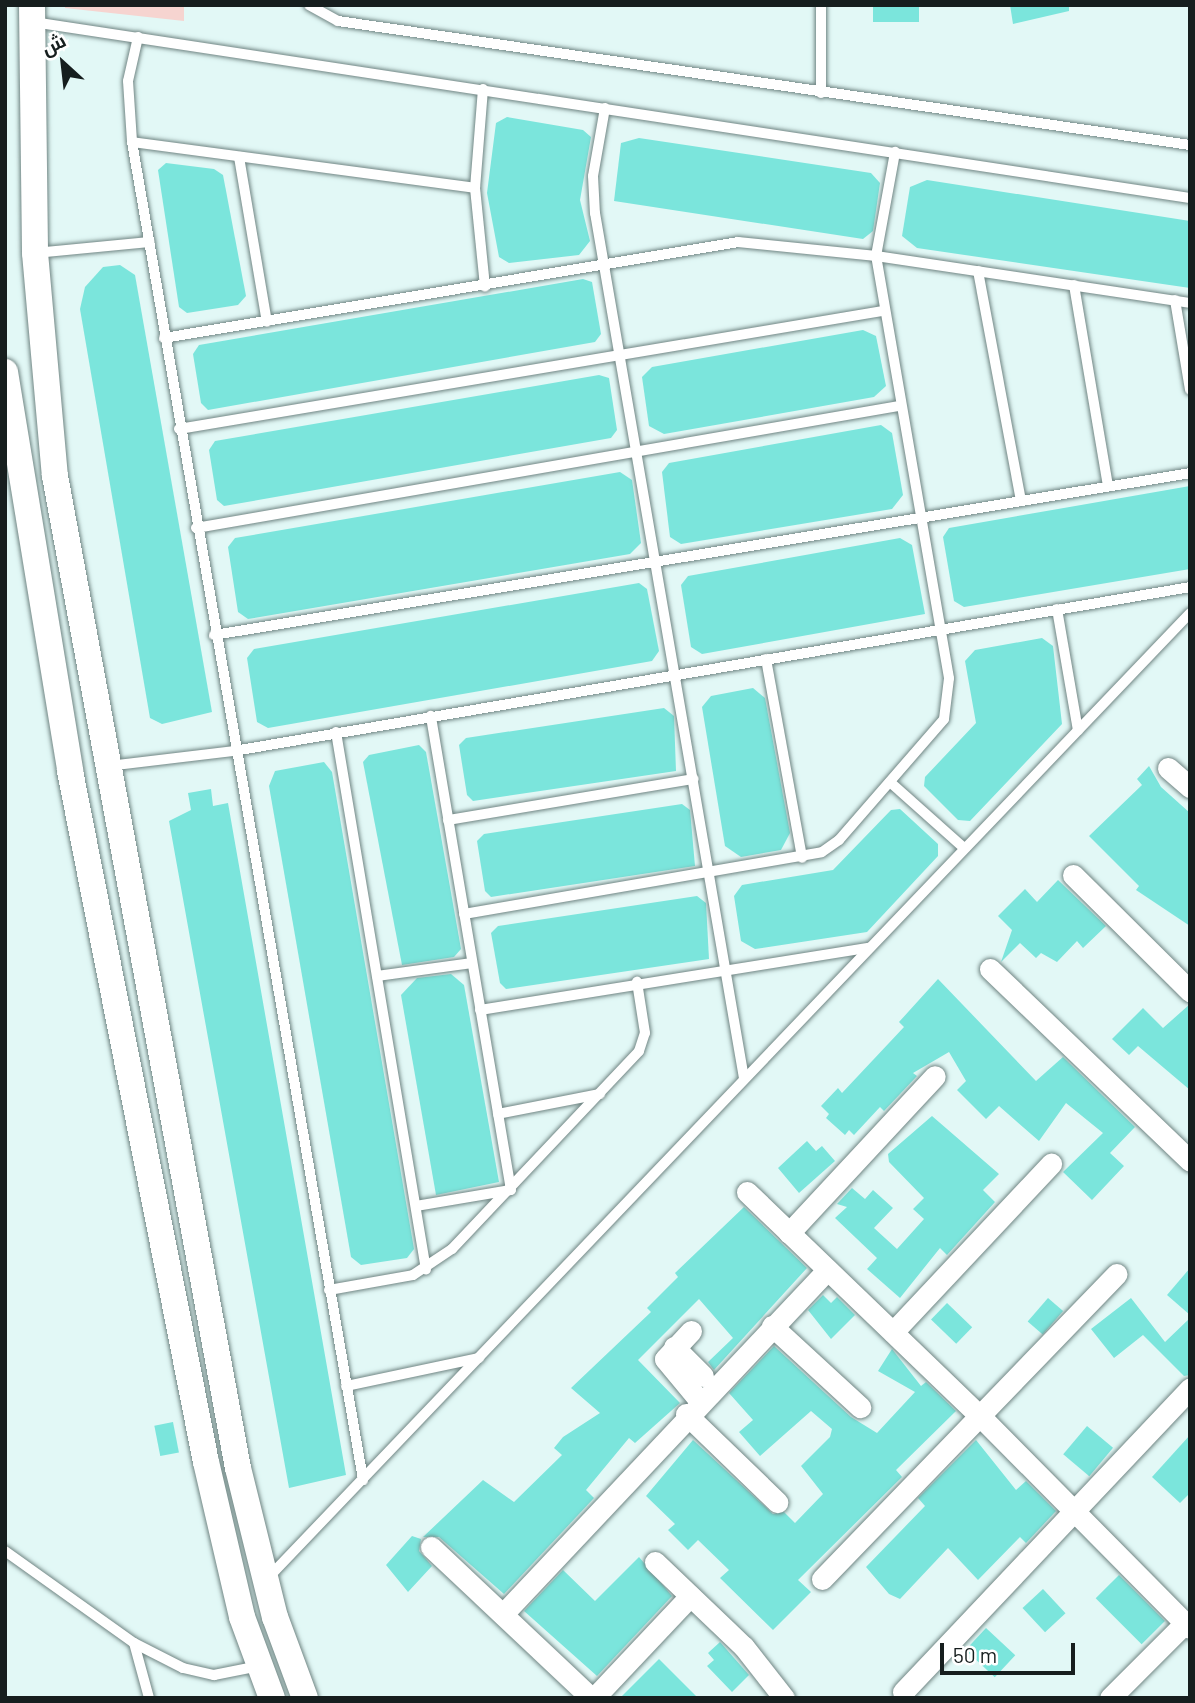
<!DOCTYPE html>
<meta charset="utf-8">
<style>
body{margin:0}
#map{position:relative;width:1195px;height:1703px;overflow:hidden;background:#e2f8f6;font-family:Barlow,Cairo,sans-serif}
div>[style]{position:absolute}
.green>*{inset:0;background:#f6d4d0}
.building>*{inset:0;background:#7be5dc;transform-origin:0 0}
.roads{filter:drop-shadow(0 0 2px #708583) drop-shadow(0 0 2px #708583)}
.service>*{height:10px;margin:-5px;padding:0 5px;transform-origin:5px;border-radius:5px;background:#fff}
.minor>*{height:21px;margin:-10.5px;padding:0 10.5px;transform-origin:10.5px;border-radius:10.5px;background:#fff}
.tertiary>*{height:26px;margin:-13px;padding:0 13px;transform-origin:13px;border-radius:13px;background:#fff}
span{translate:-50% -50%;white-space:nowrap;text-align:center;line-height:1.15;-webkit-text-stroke:6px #fff;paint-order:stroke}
.frame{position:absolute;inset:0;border:7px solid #161e1e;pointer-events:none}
.north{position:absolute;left:28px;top:28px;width:70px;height:70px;-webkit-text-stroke:5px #fff;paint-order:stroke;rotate:333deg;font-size:19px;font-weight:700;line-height:28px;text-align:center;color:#161e1e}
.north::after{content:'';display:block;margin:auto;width:24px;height:32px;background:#161e1e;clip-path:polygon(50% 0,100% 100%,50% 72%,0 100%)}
.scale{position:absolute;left:940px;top:1643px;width:135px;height:32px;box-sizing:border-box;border:4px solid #161e1e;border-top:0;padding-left:9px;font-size:21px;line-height:24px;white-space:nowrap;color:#161e1e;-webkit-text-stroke:5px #fff;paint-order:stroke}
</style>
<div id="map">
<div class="green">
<div style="clip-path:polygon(65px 5px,184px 5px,184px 21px,65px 8px)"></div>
</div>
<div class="building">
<div style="left:873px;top:5px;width:46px;height:17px"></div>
<div style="clip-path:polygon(1010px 5px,1069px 5px,1069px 11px,1013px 24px)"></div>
<div style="clip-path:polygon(507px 117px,583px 130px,591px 137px,580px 200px,590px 241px,579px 255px,509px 263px,499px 257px,487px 193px,496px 123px)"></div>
<div style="clip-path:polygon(639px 138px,871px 173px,880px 183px,873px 231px,863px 239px,614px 201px,621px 143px)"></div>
<div style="clip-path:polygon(166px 163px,214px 169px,223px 175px,246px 296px,238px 305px,187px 313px,179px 307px,158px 170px)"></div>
<div style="clip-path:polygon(927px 180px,1190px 221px,1190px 288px,917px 248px,902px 236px,910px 187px)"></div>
<div style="clip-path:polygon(120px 265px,135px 275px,212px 712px,162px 724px,150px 718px,80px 309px,85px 287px,103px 267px)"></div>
<div style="clip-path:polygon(583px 279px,592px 282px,601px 334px,595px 342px,208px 410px,201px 403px,193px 354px,199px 345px)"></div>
<div style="clip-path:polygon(863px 330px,876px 336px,886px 386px,874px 397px,664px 434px,649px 426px,642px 377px,652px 367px)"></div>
<div style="clip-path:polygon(599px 375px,609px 378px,617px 430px,611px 438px,224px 506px,217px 500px,209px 450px,215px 441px)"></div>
<div style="clip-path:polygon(881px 425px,892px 433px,903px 495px,892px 509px,681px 544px,670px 537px,662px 472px,669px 463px)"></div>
<div style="clip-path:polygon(620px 472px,632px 480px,641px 543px,630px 554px,248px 619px,238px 612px,228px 547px,235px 538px)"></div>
<div style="clip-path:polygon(1190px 486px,1190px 569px,964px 607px,954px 601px,943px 537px,949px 528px)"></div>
<div style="clip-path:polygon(900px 538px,912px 545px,925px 614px,702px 654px,691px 647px,681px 585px,688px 576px)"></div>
<div style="clip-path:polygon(639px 583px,647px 589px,659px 651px,652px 661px,268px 728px,257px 722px,247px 658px,254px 649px)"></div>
<div style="clip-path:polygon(1042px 638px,1053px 646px,1062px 724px,970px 821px,958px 820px,924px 786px,925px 777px,976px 723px,965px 661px,975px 650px)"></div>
<div style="clip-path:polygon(753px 688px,765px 698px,790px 833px,781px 850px,741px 857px,725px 846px,702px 707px,711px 696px)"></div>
<div style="clip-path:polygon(664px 708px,674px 716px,676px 771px,473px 801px,467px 795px,459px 745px,466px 738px)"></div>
<div style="clip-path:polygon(419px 745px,426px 752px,461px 949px,454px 957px,402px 965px,363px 762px,369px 755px)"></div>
<div style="clip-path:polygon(324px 762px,332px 772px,414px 1249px,407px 1258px,361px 1265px,351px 1257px,269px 786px,275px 771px)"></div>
<div style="clip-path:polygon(1149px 766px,1161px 787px,1190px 813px,1190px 926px,1136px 890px,1139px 886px,1089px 836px,1142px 785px,1137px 779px)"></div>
<div style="clip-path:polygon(211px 789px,213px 806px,228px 803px,346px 1475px,289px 1488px,169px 821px,191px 810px,188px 793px)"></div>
<div style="clip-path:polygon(682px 804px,690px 810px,695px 866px,491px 897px,485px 891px,477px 841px,484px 834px)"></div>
<div style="clip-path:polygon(900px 809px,938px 844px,938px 856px,867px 932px,755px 949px,741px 941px,734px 896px,742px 885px,833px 870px,891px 810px)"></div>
<div style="clip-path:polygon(1058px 880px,1106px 926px,1083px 948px,1077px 941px,1057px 962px,1041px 953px,1036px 958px,1020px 943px,1001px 962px,1012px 930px,998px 916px,1025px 889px,1037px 902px)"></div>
<div style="clip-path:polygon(697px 896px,706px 903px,709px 959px,506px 989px,500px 983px,491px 933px,498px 926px)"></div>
<div style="clip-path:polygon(451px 974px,464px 985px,499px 1182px,436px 1195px,401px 995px,417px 978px)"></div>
<div style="clip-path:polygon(938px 979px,1036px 1081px,1063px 1057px,1135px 1127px,1110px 1153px,1124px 1166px,1092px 1200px,1063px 1172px,1103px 1133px,1066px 1103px,1039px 1141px,999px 1106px,986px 1119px,957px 1090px,966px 1081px,949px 1052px,913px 1073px,917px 1076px,884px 1111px,880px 1107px,854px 1135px,849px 1130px,845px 1135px,826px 1118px,829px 1114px,821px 1106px,838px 1088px,842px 1093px,904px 1027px,899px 1022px)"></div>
<div style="clip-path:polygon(1190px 1004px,1190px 1090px,1138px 1046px,1129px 1055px,1112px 1039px,1143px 1008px,1163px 1028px)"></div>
<div style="clip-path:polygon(932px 1116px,999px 1174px,983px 1190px,995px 1202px,947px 1255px,940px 1248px,900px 1298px,867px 1269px,877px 1258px,835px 1218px,847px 1207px,837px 1204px,852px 1188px,865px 1199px,873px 1190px,893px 1208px,874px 1228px,897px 1249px,924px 1219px,913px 1209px,924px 1198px,889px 1162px,888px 1154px)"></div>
<div style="clip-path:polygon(807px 1141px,816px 1151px,822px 1146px,835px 1161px,799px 1193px,778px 1168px)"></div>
<div style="clip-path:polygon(744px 1207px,807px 1268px,714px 1370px,708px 1362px,733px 1338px,699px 1299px,638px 1360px,680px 1403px,635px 1443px,629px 1438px,586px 1490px,594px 1498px,504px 1594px,439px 1537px,423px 1537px,483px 1480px,514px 1502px,562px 1455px,554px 1448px,563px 1437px,600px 1413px,571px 1388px,651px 1312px,647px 1308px,678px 1277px,675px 1273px)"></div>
<div style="clip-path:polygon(1190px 1268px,1190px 1315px,1167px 1295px)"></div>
<div style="clip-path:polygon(823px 1295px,831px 1303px,837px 1297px,855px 1315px,831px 1339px,808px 1310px)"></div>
<div style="left:1048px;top:1298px;width:20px;height:31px;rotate:41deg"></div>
<div style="clip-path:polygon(1131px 1298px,1165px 1342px,1190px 1318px,1190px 1375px,1184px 1376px,1143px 1335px,1114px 1358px,1091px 1329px)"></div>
<div style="left:947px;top:1303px;width:35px;height:23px;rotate:44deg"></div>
<div style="clip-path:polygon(774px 1346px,851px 1417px,877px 1433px,915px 1392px,878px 1371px,892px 1349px,921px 1386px,926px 1382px,956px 1411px,896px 1470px,902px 1477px,798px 1580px,811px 1592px,773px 1630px,720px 1578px,729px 1570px,698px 1540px,688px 1550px,668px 1530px,675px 1524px,646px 1496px,693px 1440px,773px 1514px,784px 1512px,795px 1523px,823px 1494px,801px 1466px,830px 1437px,832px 1429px,811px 1411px,760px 1456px,739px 1432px,753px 1420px,729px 1393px)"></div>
<div style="left:173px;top:1422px;width:31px;height:19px;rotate:79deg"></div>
<div style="left:1087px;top:1426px;width:34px;height:37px;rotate:40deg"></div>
<div style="clip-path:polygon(1190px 1435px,1190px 1493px,1180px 1503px,1152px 1477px)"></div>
<div style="clip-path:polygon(976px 1440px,1016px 1490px,1026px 1481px,1056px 1511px,1026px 1543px,1020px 1537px,978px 1580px,948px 1548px,900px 1599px,889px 1594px,866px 1567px,925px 1506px,918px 1498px)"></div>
<div style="clip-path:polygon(412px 1536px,421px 1539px,419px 1551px,432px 1566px,408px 1592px,386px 1565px)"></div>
<div style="clip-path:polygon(639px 1557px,672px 1596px,597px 1676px,524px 1611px,563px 1570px,595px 1601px)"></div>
<div style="left:1119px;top:1575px;width:65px;height:33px;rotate:45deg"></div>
<div style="left:1043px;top:1589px;width:33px;height:28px;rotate:47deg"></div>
<div style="left:986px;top:1628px;width:40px;height:30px;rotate:43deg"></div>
<div style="clip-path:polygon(720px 1642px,749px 1675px,732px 1692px,707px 1666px,714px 1660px,708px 1653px)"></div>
<div style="clip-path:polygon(659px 1659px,698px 1698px,620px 1698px)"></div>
</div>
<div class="roads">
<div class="service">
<div style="left:309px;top:5px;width:33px;rotate:29deg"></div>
<div style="left:338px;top:21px;width:861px;rotate:8.28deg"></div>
<div style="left:821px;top:5px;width:88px;rotate:90deg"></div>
<div style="left:33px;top:22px;width:1170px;rotate:8.65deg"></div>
<div style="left:138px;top:37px;width:45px;rotate:102.8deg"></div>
<div style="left:128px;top:81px;width:61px;rotate:86.2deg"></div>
<div style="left:132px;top:142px;width:1358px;rotate:80.2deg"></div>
<div style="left:483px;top:89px;width:99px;rotate:94.6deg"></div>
<div style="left:475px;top:188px;width:99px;rotate:84.2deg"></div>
<div style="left:605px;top:108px;width:69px;rotate:100deg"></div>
<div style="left:593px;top:176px;width:37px;rotate:87deg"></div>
<div style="left:595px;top:213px;width:878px;rotate:80.23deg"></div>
<div style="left:132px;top:142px;width:346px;rotate:7.6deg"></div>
<div style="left:239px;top:157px;width:167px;rotate:80.4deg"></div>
<div style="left:35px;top:253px;width:115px;rotate:-5.5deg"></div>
<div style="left:978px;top:271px;width:234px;rotate:79.4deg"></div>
<div style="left:1074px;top:285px;width:204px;rotate:80.4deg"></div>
<div style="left:1175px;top:300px;width:91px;rotate:80.5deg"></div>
<div style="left:164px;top:338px;width:582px;rotate:-9.49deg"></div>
<div style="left:738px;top:242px;width:139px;rotate:5.8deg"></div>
<div style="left:876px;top:256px;width:317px;rotate:8.5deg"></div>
<div style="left:179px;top:429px;width:714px;rotate:-9.52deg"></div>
<div style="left:196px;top:528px;width:714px;rotate:-9.85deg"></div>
<div style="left:1057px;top:609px;width:123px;rotate:80.2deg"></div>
<div style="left:214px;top:635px;width:989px;rotate:-9.42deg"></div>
<div style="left:766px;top:659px;width:202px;rotate:79.7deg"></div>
<div style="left:336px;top:732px;width:545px;rotate:80.5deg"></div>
<div style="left:108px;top:766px;width:127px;rotate:-6.8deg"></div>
<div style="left:234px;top:751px;width:970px;rotate:-9.73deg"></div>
<div style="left:890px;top:782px;width:99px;rotate:41.7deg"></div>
<div style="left:448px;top:820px;width:249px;rotate:-9.5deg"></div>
<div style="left:464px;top:914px;width:363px;rotate:-9.8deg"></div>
<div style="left:822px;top:852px;width:21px;rotate:-35deg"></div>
<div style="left:839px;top:840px;width:160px;rotate:-49deg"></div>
<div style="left:944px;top:719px;width:41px;rotate:-83deg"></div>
<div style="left:949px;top:678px;width:428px;rotate:-99.8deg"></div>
<div style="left:876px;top:256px;width:106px;rotate:-79.6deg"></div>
<div style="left:377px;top:976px;width:96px;rotate:-7.8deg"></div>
<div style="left:480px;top:1010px;width:394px;rotate:-9.1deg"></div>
<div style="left:498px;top:1114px;width:104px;rotate:-11.1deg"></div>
<div style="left:416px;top:1206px;width:96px;rotate:-9.6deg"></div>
<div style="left:511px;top:1190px;width:481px;rotate:-99.6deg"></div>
<div style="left:329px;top:1290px;width:85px;rotate:-10.1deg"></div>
<div style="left:413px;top:1275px;width:47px;rotate:-33.7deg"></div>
<div style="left:452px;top:1249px;width:272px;rotate:-46.6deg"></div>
<div style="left:639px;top:1051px;width:19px;rotate:-72deg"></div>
<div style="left:645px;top:1033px;width:52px;rotate:-98.9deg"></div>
<div style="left:346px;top:1386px;width:136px;rotate:-11.9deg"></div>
<div style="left:5px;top:1551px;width:158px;rotate:35.5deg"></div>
<div style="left:134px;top:1643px;width:55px;rotate:27deg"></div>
<div style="left:183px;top:1668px;width:32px;rotate:13deg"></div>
<div style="left:214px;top:1675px;width:46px;rotate:-11.3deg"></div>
<div style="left:267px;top:1579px;width:1336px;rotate:-46.3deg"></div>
<div style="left:134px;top:1643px;width:57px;rotate:74.7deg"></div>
</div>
<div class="minor">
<div style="left:1168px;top:768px;width:29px;rotate:41deg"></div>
<div style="left:1073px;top:875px;width:165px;rotate:44.8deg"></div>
<div style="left:990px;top:969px;width:277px;rotate:43.8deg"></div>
<div style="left:747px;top:1192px;width:323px;rotate:43.9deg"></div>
<div style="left:980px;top:1416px;width:298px;rotate:45.3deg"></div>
<div style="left:789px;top:1233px;width:214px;rotate:-47.1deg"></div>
<div style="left:772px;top:1326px;width:120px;rotate:42.6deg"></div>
<div style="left:691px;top:1331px;width:38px;rotate:133deg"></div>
<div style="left:665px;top:1359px;width:53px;rotate:50.3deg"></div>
<div style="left:893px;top:1332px;width:231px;rotate:-46.8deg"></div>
<div style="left:674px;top:1347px;width:41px;rotate:45deg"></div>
<div style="left:686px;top:1414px;width:127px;rotate:44deg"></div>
<div style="left:431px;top:1547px;width:220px;rotate:43.3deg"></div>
<div style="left:655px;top:1562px;width:123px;rotate:43.7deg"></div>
<div style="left:744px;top:1647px;width:65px;rotate:51.9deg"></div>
<div style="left:822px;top:1579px;width:424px;rotate:-46deg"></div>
<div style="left:503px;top:1614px;width:473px;rotate:-46.7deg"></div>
<div style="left:903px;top:1692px;width:418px;rotate:-46.6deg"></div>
<div style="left:594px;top:1698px;width:140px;rotate:-46.7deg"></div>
<div style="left:1110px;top:1698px;width:106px;rotate:-45deg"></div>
</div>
<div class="tertiary">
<div style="left:32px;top:5px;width:248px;rotate:89.3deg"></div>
<div style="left:35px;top:253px;width:224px;rotate:84.9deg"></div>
<div style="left:55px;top:476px;width:1009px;rotate:79.55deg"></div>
<div style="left:238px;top:1468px;width:154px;rotate:76.1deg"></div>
<div style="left:275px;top:1617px;width:86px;rotate:69.7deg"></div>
<div style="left:5px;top:372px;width:404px;rotate:80.7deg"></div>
<div style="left:70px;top:771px;width:704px;rotate:78.87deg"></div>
<div style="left:206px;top:1462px;width:159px;rotate:76.9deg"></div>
<div style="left:242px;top:1617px;width:86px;rotate:69.7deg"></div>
</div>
</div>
<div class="frame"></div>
<div class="north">ش</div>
<div class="scale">50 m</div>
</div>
